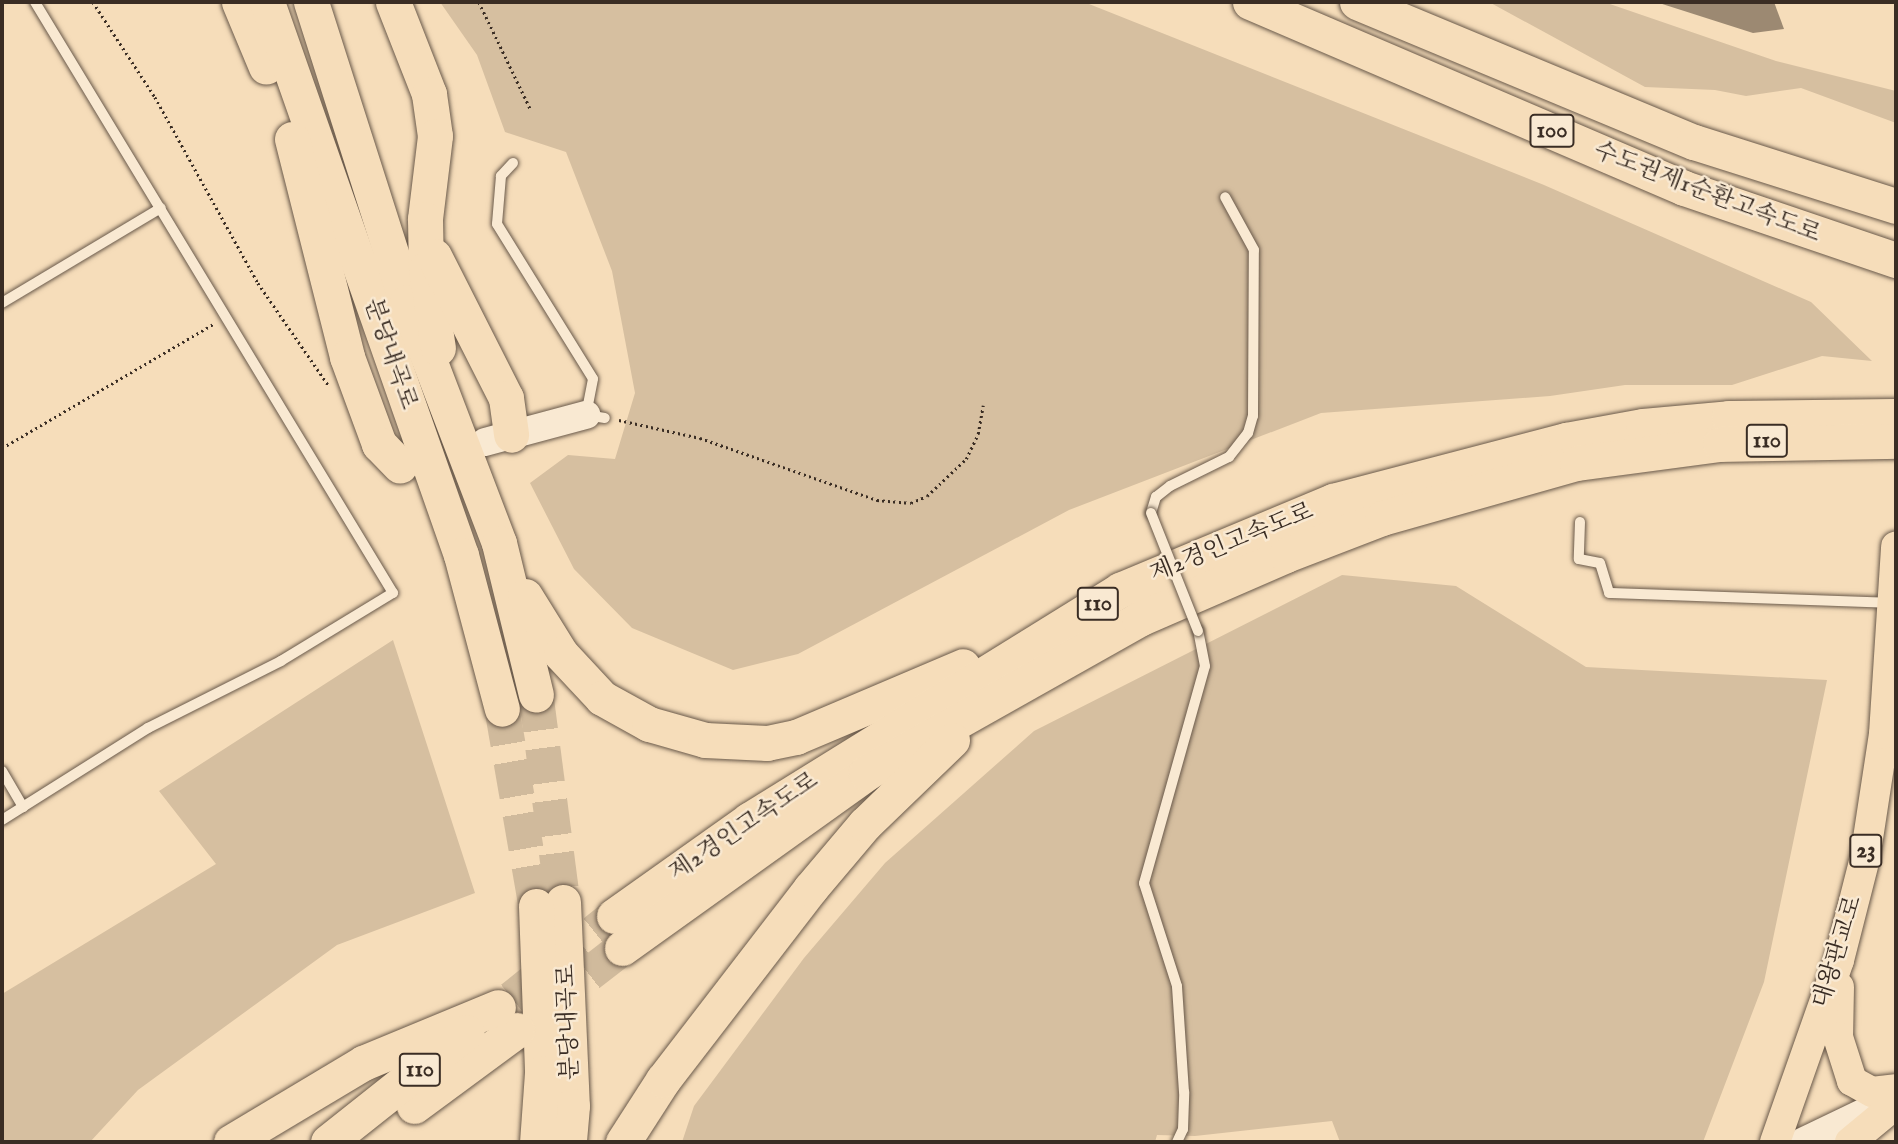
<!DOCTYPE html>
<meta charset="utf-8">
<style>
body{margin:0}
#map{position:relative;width:1898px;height:1144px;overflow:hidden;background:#f6ddba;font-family:"IM FELL English","Noto Serif KR",serif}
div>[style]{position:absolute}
.green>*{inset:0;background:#d6bfa0}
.building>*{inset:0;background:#9c8972}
.highway-tunnel>*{height:35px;margin-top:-17.5px;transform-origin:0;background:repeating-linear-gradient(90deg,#d0ba9c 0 35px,transparent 0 53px)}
.path>*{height:2.5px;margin-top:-1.25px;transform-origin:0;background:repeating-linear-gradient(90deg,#3a2d24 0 2px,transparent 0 5.5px)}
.roads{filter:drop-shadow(0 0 2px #69594a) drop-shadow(0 0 2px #69594a)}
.lane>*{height:10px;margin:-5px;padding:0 5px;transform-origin:5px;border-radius:5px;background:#f9e9d2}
.secondary>*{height:28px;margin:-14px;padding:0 14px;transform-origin:14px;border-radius:14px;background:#f9e9d2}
.primary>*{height:30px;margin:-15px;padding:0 15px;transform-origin:15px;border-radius:15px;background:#f6ddba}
.highway>*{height:35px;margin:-17.5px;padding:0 17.5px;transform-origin:17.5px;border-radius:17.5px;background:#f6ddba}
.bridges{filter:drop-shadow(0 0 2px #69594a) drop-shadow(0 0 2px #69594a)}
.lane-bridge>*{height:10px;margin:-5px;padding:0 5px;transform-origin:5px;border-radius:5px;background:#f9e9d2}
span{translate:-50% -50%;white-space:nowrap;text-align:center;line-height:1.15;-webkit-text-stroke:5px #f9e9d2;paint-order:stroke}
.shield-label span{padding:2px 5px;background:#f9e9d2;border:2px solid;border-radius:5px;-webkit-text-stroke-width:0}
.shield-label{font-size:23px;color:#3a2d24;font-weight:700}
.street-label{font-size:24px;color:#3a2d24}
.frame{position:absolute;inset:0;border:4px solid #3a2d24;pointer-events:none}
</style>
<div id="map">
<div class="green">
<div style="clip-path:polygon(440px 2px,1084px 2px,1544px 185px,1811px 302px,1872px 361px,1822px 356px,1732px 385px,1625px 385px,1550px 396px,1321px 413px,1069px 510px,798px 654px,733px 670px,632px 628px,574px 569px,530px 483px,568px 455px,615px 459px,635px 393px,612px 271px,566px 152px,505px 132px,477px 55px)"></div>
<div style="clip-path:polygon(1489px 2px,1604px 2px,1776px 61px,1896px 91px,1896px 123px,1801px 88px,1746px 96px,1715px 90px,1645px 87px)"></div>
<div style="clip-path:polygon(1342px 575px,1456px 586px,1586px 667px,1827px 680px,1764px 982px,1703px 1142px,1340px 1142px,1332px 1121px,1195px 1136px,1157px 1135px,1155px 1142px,682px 1142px,694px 1106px,804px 958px,885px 863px,1034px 731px)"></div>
<div style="clip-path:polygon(393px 640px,475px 893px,337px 945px,138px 1090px,90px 1142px,2px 1142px,2px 994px,216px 864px,159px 791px)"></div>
</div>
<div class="building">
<div style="clip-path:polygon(1656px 2px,1774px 2px,1784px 29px,1753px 33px)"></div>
</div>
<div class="highway-tunnel">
<div style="left:536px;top:695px;width:209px;rotate:82.6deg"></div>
<div style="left:502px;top:709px;width:200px;rotate:80.2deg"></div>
<div style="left:512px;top:998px;width:131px;rotate:-38.8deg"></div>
<div style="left:547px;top:1006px;width:95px;rotate:-37.7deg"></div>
</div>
<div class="path">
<div style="left:93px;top:2px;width:113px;rotate:56.9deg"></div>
<div style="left:155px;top:97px;width:213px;rotate:61deg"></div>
<div style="left:258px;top:283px;width:125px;rotate:55.4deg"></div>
<div style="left:479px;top:2px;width:120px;rotate:64.3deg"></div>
<div style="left:619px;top:420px;width:83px;rotate:12.5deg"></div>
<div style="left:700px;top:438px;width:188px;rotate:19.3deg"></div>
<div style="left:877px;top:500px;width:34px;rotate:5deg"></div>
<div style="left:911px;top:503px;width:17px;rotate:-24deg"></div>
<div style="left:927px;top:496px;width:54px;rotate:-43.5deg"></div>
<div style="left:966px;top:459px;width:28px;rotate:-64deg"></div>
<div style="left:978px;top:434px;width:29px;rotate:-80deg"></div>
<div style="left:2px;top:448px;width:247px;rotate:-30.4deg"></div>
</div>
<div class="roads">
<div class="lane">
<div style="left:513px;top:163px;width:18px;rotate:133deg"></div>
<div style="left:501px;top:176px;width:48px;rotate:94.8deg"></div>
<div style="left:497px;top:224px;width:182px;rotate:58.2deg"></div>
<div style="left:593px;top:379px;width:37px;rotate:101deg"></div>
<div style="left:586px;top:415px;width:19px;rotate:9deg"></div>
<div style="left:2px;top:303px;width:185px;rotate:-30.9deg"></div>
<div style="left:1151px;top:513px;width:17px;rotate:-73deg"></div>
<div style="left:1156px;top:497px;width:18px;rotate:-38deg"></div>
<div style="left:1170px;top:486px;width:66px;rotate:-26.2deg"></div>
<div style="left:1229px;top:457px;width:31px;rotate:-52deg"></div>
<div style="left:1248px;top:433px;width:18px;rotate:-74deg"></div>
<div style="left:1253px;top:416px;width:166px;rotate:-89.7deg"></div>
<div style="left:1254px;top:250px;width:60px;rotate:-118.7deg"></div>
<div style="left:1580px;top:522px;width:37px;rotate:92deg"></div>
<div style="left:1579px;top:559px;width:21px;rotate:11deg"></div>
<div style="left:1600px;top:563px;width:31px;rotate:73deg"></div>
<div style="left:1609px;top:593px;width:281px;rotate:2deg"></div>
<div style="left:2px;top:771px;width:42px;rotate:59.7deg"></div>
<div style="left:2px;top:820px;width:173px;rotate:-32.2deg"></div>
<div style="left:148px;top:728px;width:149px;rotate:-26.7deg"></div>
<div style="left:281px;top:661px;width:131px;rotate:-31.3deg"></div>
<div style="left:393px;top:593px;width:691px;rotate:-121.21deg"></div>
<div style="left:1177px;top:1142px;width:14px;rotate:-65deg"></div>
<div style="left:1183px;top:1129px;width:37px;rotate:-88deg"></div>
<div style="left:1184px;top:1092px;width:106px;rotate:-93.8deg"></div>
<div style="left:1177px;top:986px;width:108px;rotate:-107.8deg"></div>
<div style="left:1144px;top:883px;width:225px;rotate:-74.3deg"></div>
<div style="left:1205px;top:666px;width:36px;rotate:-101deg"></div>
</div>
<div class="secondary">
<div style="left:485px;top:442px;width:105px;rotate:-15deg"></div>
<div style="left:1802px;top:1142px;width:102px;rotate:-25.6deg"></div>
</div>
<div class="primary">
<div style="left:1839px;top:987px;width:50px;rotate:91.1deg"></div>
<div style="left:1838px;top:1037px;width:46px;rotate:72.3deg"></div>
<div style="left:1852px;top:1081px;width:23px;rotate:29deg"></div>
<div style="left:1872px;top:1092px;width:24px;rotate:-7deg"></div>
<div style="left:1775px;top:1142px;width:193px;rotate:-70.6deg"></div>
<div style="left:1839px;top:960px;width:105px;rotate:-75.7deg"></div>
<div style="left:1865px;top:858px;width:125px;rotate:-81.3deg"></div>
<div style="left:1884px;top:734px;width:188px;rotate:-86.3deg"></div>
<div style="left:1850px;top:1142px;width:60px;rotate:-39.6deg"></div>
</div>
<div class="highway">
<div style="left:239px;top:2px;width:70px;rotate:67.4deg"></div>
<div style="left:267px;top:2px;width:586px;rotate:70.67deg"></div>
<div style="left:461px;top:555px;width:159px;rotate:75.1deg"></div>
<div style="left:311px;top:2px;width:315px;rotate:72.3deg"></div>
<div style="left:407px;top:302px;width:258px;rotate:69.1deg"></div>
<div style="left:499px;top:543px;width:156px;rotate:76.3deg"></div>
<div style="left:393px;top:2px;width:99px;rotate:68.6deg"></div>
<div style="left:429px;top:94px;width:42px;rotate:81.9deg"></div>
<div style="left:435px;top:136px;width:84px;rotate:96.9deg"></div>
<div style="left:425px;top:219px;width:50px;rotate:88.9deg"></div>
<div style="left:426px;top:269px;width:80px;rotate:81.4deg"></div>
<div style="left:1250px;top:2px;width:472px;rotate:23.2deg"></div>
<div style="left:1684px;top:188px;width:224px;rotate:18.8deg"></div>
<div style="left:1357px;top:2px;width:365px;rotate:22.6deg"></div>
<div style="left:1694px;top:142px;width:212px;rotate:17.6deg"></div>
<div style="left:292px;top:139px;width:225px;rotate:75.8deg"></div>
<div style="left:347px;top:357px;width:93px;rotate:69.8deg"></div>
<div style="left:379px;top:444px;width:30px;rotate:46deg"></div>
<div style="left:434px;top:256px;width:159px;rotate:63.1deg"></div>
<div style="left:506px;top:398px;width:37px;rotate:82deg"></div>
<div style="left:525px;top:596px;width:68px;rotate:58.2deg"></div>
<div style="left:561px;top:654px;width:60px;rotate:47deg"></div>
<div style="left:602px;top:698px;width:54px;rotate:29deg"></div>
<div style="left:649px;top:724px;width:58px;rotate:15.9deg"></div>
<div style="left:705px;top:740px;width:62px;rotate:2.8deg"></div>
<div style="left:767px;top:743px;width:30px;rotate:-12deg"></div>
<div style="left:796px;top:737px;width:181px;rotate:-23deg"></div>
<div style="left:563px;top:902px;width:204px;rotate:87.5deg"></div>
<div style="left:572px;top:1106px;width:36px;rotate:95deg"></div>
<div style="left:536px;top:906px;width:167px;rotate:87.9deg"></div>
<div style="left:542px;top:1073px;width:69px;rotate:94.1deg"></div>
<div style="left:614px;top:916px;width:166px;rotate:-35.4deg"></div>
<div style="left:749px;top:820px;width:437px;rotate:-31.8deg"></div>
<div style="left:1120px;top:590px;width:231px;rotate:-22.7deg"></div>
<div style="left:1333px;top:501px;width:241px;rotate:-14.7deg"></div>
<div style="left:1566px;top:440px;width:78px;rotate:-10.3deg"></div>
<div style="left:1643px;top:426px;width:86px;rotate:-5.3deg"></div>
<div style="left:1729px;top:418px;width:167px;rotate:-0.7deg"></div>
<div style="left:622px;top:948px;width:300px;rotate:-35.6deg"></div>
<div style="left:866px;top:773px;width:313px;rotate:-29.4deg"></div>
<div style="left:1139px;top:619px;width:160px;rotate:-23.5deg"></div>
<div style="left:1286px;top:555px;width:103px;rotate:-21.1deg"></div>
<div style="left:1382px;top:518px;width:203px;rotate:-15.8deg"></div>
<div style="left:1577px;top:463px;width:144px;rotate:-7.6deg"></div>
<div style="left:1720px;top:444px;width:176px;rotate:-1deg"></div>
<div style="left:414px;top:1106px;width:128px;rotate:-36.4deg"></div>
<div style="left:231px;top:1142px;width:154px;rotate:-30.9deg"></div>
<div style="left:363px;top:1063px;width:146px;rotate:-22.5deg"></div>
<div style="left:328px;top:1142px;width:177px;rotate:-38.4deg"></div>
<div style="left:623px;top:1142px;width:74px;rotate:-57.2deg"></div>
<div style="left:663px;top:1080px;width:241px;rotate:-52.4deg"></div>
<div style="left:810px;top:889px;width:85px;rotate:-49.8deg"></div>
<div style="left:865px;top:824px;width:121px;rotate:-44deg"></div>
</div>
</div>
<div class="bridges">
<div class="lane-bridge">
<div style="left:1151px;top:513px;width:127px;rotate:68.3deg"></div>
</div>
</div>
<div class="shield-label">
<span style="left:1552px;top:131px">100</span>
<span style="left:1767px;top:441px">110</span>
<span style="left:1098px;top:604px">110</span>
<span style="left:1866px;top:851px">23</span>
<span style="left:420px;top:1070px">110</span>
</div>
<div class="street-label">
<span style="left:1707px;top:193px;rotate:21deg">수도권제1순환고속도로</span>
<span style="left:390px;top:354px;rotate:71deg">분당내곡로</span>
<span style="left:1232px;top:543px;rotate:-22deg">제2경인고속도로</span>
<span style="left:744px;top:827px;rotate:-34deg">제2경인고속도로</span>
<span style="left:1838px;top:952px;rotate:-73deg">대왕판교로</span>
<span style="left:569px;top:1022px;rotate:-92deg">분당내곡로</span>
</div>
<div class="frame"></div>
</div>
